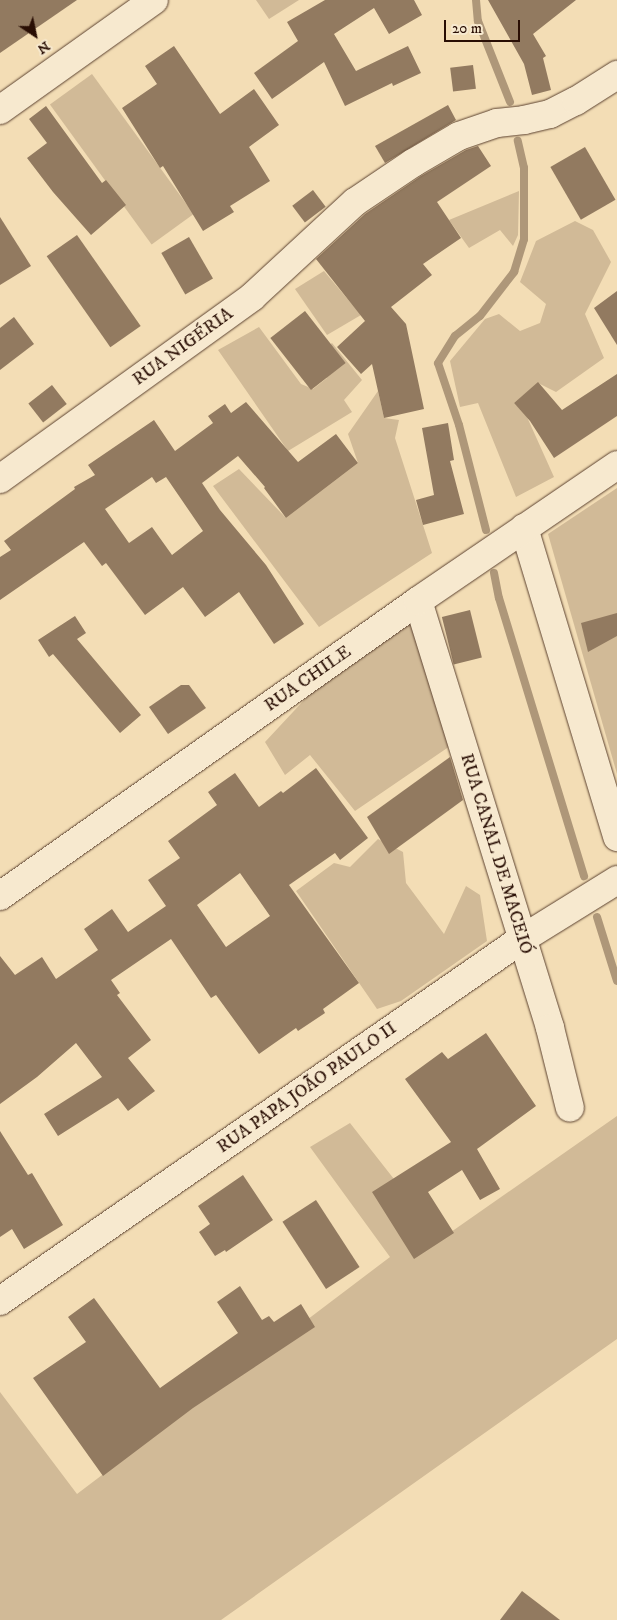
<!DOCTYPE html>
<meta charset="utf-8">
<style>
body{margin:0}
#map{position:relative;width:617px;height:1620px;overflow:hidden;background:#f3ddb5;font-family:"IM FELL DW Pica",serif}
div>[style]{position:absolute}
.green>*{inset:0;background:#d1ba97;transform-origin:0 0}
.stream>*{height:8px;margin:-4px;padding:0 4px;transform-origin:4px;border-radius:4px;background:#ae9779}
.building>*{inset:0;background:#927a60;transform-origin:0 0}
.roads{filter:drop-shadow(0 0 1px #5c4230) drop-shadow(0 0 1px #5c4230)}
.street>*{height:28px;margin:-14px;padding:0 14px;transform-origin:14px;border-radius:14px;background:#f7e9cf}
.secondary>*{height:28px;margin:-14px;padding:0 14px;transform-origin:14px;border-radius:14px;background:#f7e9cf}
span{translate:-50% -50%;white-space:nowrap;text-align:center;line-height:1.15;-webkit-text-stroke:4.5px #f7e9cf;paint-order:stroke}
.street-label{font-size:18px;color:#290e04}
.north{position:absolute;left:10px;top:10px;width:50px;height:50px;-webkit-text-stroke:4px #f7e9cf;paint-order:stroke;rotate:146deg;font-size:14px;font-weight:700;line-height:20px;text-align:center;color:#290e04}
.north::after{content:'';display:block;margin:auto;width:18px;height:22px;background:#290e04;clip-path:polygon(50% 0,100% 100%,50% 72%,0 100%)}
.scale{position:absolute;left:444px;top:20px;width:76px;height:22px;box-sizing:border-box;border:2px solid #290e04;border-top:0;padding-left:6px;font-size:15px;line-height:18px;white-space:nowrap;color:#290e04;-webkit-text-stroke:4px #f7e9cf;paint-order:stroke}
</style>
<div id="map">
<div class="green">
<div style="clip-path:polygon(256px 0,299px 0,269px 19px)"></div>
<div style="left:92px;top:74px;width:173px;height:52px;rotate:54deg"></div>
<div style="clip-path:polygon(519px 191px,518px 235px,513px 246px,500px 230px,469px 248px,449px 220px)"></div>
<div style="clip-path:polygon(575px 221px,593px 230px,611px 262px,585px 314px,604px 358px,556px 392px,538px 383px,514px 403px,527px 417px,554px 477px,516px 497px,478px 403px,460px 407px,450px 361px,485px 319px,499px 314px,520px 331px,540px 323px,546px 304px,520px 282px,536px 241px)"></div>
<div style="clip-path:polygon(324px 271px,361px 315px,327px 335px,295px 289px)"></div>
<div style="clip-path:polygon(259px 327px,301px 384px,313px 389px,327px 378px,318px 367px,321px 352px,332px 343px,362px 380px,344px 400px,352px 412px,288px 451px,218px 350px)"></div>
<div style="clip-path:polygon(378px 391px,384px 418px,399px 420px,395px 438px,432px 553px,319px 627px,213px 486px,239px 469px,286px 518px,358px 463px,348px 434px)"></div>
<div style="clip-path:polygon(617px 488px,617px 774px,548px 534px)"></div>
<div style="clip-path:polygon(415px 621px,453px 744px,355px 811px,310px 755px,285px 775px,265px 742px,320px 683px)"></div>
<div style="clip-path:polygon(378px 839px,403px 852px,406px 883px,444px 934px,466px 886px,480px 895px,487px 941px,401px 1001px,377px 1009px,296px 891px,334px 863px,350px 867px)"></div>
<div style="clip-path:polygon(617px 1116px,617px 1339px,221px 1620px,0 1620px,0 1392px,77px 1494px,390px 1257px,310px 1147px,350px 1123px,441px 1239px)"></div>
</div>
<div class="stream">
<div style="left:476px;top:0;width:21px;rotate:85deg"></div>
<div style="left:478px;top:21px;width:87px;rotate:68.4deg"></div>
<div style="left:486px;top:530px;width:108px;rotate:-104.4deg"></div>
<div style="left:459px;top:425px;width:65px;rotate:-108.7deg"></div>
<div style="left:438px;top:363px;width:32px;rotate:-58deg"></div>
<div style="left:455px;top:336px;width:32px;rotate:-39deg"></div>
<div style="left:480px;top:316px;width:56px;rotate:-52.3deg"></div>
<div style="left:514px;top:272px;width:34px;rotate:-73deg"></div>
<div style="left:524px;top:239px;width:71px;rotate:-90deg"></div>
<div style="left:524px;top:168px;width:28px;rotate:-103deg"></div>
<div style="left:494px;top:573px;width:25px;rotate:79deg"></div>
<div style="left:499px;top:598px;width:291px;rotate:73deg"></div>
<div style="left:597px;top:917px;width:67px;rotate:72.6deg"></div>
</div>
<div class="building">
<div style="clip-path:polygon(0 0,77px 0,0 53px)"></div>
<div style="clip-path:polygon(325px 0,414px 0,422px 15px,389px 34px,374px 8px,334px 34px,356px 71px,408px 46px,421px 73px,393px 86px,392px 83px,345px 106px,324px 62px,272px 99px,254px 73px,298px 41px,287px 22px)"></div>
<div style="clip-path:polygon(488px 0,576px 0,533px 34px,546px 56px,543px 58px,551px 90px,532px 95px,524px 64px)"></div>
<div style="clip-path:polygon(174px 46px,220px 114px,254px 89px,279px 125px,249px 147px,270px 181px,230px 206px,234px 212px,203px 231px,163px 166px,160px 168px,122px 108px,157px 84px,145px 66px)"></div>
<div style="left:473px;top:65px;width:24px;height:23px;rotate:83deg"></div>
<div style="clip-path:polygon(448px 105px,456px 120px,385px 163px,375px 146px)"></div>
<div style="clip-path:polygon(46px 106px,102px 183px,106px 180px,126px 205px,91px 235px,53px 192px,27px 158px,47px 143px,29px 119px)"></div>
<div style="clip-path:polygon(478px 146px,491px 166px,437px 202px,461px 238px,423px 264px,432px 275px,391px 307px,406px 324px,424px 409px,384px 418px,372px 364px,361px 374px,337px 347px,365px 321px,316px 259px,365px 214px,421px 176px,466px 150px)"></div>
<div style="left:585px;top:147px;width:61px;height:40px;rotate:60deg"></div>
<div style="left:313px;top:190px;width:21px;height:26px;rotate:53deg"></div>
<div style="clip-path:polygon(0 217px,31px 266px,0 285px)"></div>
<div style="left:77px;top:235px;width:111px;height:37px;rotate:55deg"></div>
<div style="left:189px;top:237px;width:48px;height:32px;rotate:60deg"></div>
<div style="clip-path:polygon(617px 291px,617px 345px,594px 308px)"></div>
<div style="left:305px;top:311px;width:66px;height:44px;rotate:52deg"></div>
<div style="clip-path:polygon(14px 317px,34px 344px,0 370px,0 328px)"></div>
<div style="clip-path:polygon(617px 374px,617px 416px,554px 458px,530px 421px,514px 403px,538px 382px,562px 410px)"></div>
<div style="left:52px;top:385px;width:24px;height:30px;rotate:52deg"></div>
<div style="clip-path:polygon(evenodd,246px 402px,298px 462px,336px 434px,358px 463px,286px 518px,264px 488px,265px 487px,238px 456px,202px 483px,220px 510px,266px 565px,304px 624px,274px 644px,239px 592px,205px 617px,183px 587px,145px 615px,106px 563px,102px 566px,84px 542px,0 600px,0 557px,11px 550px,4px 541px,75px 489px,74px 487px,95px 475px,88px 465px,154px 420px,175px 451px,213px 423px,208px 416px,225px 404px,231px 413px,246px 402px,152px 477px,156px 483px,166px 477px,203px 531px,172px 555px,152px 527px,129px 543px,105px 509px,152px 477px)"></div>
<div style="clip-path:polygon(448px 423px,454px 460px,450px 461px,464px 514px,423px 525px,416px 500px,434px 495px,422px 428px)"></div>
<div style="left:470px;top:610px;width:49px;height:29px;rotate:76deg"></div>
<div style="clip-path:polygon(617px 613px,617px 636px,588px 652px,581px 623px)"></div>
<div style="clip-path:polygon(75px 616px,86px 633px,77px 639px,141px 715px,120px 733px,53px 654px,49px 657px,38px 640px)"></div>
<div style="clip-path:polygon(181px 685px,189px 685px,206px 708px,168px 734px,149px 707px)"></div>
<div style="clip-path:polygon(450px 757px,463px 800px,389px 854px,367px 817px)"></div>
<div style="clip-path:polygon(evenodd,316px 768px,368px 838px,340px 860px,335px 853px,289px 885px,359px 983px,323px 1009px,325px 1013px,298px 1031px,296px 1028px,259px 1054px,216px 995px,211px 998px,171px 939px,111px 980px,120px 993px,117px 995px,151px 1040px,128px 1058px,155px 1091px,128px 1111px,118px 1098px,58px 1136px,44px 1114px,102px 1077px,76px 1043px,37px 1077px,0 1104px,0 956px,15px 975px,42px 957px,56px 979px,98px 950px,84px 929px,112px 909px,128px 932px,166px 906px,148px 880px,180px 858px,168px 841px,217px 805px,208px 792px,235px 773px,259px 807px,281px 791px,283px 793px,316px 768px,240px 873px,270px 916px,226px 947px,197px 905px,240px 873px)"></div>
<div style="clip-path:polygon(486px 1033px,536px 1106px,477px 1149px,500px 1189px,480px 1200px,462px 1170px,428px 1192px,454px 1233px,414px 1259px,372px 1192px,451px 1142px,405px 1079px,442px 1052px,448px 1059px)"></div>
<div style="clip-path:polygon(0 1131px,28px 1175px,32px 1173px,63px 1225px,24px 1249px,12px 1229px,0 1237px)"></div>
<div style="clip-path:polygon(243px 1175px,273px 1220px,226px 1252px,225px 1250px,215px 1256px,199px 1232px,210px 1224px,198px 1206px)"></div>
<div style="left:316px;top:1200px;width:80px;height:40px;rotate:57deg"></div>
<div style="clip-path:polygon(240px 1286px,262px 1320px,269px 1316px,274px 1322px,301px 1304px,315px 1327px,193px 1408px,103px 1476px,33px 1378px,86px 1342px,68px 1317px,94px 1298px,160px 1388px,238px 1333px,217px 1302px)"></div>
<div style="clip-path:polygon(522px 1591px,560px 1620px,500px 1620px)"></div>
</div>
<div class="roads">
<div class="street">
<div style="left:0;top:479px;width:311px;rotate:-35.8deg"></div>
<div style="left:252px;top:297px;width:140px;rotate:-42.7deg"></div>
<div style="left:355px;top:202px;width:70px;rotate:-33.9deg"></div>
<div style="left:413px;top:163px;width:53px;rotate:-30.4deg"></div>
<div style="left:459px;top:136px;width:40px;rotate:-18.9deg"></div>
<div style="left:497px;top:123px;width:27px;rotate:-6deg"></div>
<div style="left:524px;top:120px;width:27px;rotate:-13deg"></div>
<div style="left:550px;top:114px;width:29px;rotate:-27deg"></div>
<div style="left:576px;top:101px;width:49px;rotate:-32.4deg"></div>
<div style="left:524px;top:528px;width:323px;rotate:73.2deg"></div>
<div style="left:418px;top:601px;width:447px;rotate:72.8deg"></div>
<div style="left:550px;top:1028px;width:82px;rotate:76deg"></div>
<div style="left:0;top:896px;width:512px;rotate:-35.21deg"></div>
<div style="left:418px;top:601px;width:241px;rotate:-34.3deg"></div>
<div style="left:0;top:1301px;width:635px;rotate:-34.74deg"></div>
<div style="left:522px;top:939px;width:112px;rotate:-31.8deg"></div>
</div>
<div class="secondary">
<div style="left:0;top:110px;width:189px;rotate:-35.5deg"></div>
</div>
</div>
<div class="street-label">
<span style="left:183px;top:347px;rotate:-36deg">RUA NIGÉRIA</span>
<span style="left:308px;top:679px;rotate:-35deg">RUA CHILE</span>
<span style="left:496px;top:854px;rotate:73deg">RUA CANAL DE MACEIÓ</span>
<span style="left:307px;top:1088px;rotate:-35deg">RUA PAPA JOÃO PAULO II</span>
</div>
<div class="north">N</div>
<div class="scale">20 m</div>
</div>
